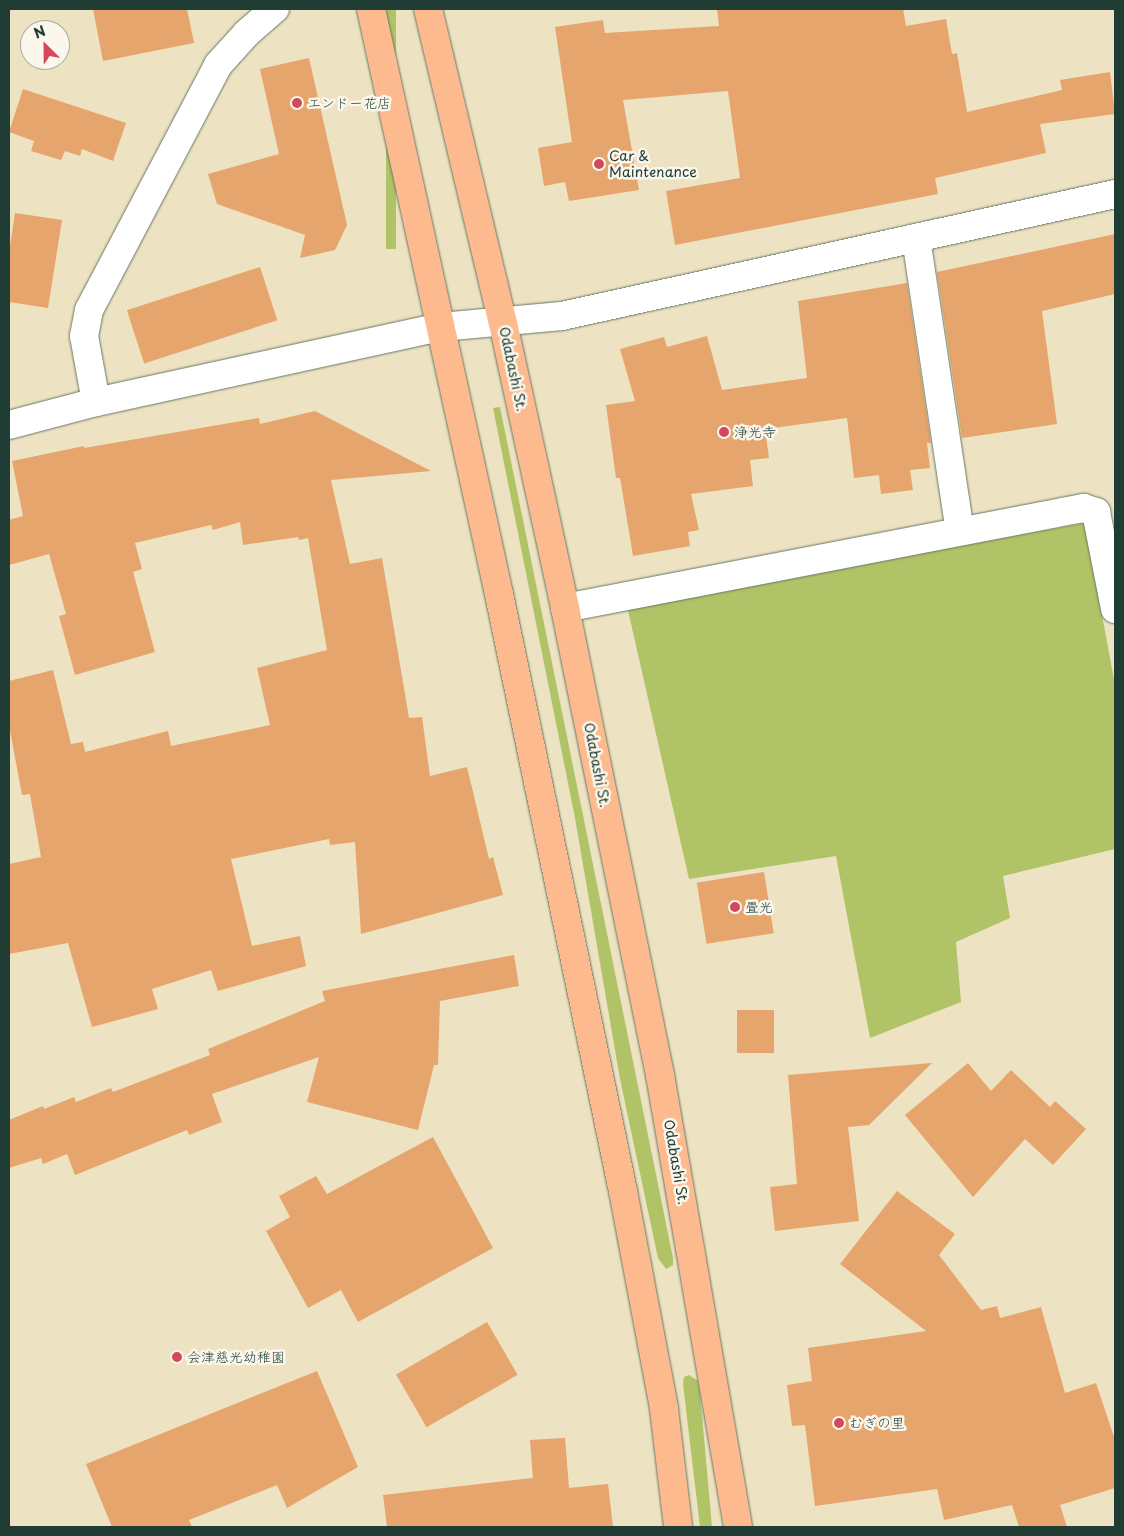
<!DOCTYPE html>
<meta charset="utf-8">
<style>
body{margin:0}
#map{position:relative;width:1124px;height:1536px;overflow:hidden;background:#ede2c1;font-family:"Playpen Sans","Klee One",sans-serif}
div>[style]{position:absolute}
.green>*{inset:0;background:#b0c366;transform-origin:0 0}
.building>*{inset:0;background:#e5a56c;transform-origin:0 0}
.roads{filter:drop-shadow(0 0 1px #677765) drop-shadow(0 0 1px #677765)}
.minor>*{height:28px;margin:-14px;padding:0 14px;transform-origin:14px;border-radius:14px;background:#fff}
.tertiary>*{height:28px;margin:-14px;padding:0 14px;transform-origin:14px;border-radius:14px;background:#fff}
.primary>*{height:28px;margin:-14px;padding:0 14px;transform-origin:14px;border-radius:14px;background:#fcba8e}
.dots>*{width:14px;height:14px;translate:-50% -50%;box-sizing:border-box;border:2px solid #fbf7ec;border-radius:50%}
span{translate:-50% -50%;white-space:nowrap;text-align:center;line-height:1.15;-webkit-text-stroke:5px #fbf7ec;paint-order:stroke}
.poi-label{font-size:14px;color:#1f3d34}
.left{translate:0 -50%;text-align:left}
.street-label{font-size:14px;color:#1f3d34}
.frame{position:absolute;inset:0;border:10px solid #1f3d34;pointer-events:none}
.north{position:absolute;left:20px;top:20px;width:50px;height:50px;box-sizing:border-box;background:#fbf7ec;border:1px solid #a3ada2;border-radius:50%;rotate:337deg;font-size:14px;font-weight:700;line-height:20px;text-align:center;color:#1f3d34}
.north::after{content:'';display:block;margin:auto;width:18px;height:22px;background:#d1495b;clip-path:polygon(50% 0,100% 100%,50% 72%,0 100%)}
</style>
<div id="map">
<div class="green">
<div style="left:386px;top:9px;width:10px;height:240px"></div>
<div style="clip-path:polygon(500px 407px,673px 1258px,673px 1265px,666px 1269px,658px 1258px,620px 1079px,575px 818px,493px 408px)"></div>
<div style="clip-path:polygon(1085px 523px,1115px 685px,1115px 849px,1003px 876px,1010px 918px,956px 942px,961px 1002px,870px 1038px,836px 856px,689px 879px,627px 606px)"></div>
<div style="clip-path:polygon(689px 1375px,698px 1381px,700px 1393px,712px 1527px,700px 1527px,683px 1384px,684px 1377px)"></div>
</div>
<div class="building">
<div style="clip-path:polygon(93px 9px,187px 9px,194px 43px,103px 61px)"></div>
<div style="clip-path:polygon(717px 9px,903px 9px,906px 26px,946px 19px,952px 54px,957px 53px,967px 112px,1062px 90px,1060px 80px,1110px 72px,1115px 114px,1040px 124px,1046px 153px,935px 178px,938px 194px,675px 245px,666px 191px,740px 178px,728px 91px,623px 100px,639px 190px,569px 201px,565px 182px,544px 186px,538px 148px,572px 142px,555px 27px,603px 20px,605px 33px,719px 26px)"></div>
<div style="clip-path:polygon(309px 58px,347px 225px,335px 250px,300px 258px,305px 235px,217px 204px,208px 174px,279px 154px,260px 69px)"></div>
<div style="clip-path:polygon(23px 89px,126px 123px,113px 161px,82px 149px,80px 156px,65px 151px,61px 160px,31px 151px,34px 141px,9px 132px)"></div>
<div style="clip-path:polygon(15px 213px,62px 220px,48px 308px,9px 302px,9px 253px)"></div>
<div style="clip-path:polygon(1115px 234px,1115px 294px,1042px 311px,1057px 424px,962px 438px,937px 272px)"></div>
<div style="left:260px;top:267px;width:56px;height:140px;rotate:72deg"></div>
<div style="clip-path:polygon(907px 283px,931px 443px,927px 443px,930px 468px,910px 470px,913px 490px,881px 494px,879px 475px,854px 478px,847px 418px,765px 429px,769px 458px,750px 460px,753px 486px,691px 494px,699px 530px,688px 532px,690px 546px,633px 556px,620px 478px,616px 478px,606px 405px,635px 401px,620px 349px,664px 337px,667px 347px,707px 336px,722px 390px,807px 378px,798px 301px)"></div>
<div style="clip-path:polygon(315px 411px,431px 471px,331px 480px,350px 564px,382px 558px,409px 718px,422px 717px,430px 776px,467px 767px,489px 859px,493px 857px,503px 895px,361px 934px,355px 842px,330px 845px,329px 839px,231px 859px,252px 946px,300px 936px,306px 966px,218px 991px,211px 970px,152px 989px,158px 1009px,92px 1027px,68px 943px,9px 954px,9px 864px,41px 857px,30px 794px,22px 795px,9px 725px,9px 681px,53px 670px,71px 744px,83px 742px,85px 752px,168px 731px,171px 746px,270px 725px,257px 668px,327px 650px,308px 538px,299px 540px,298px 537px,243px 545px,240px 522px,213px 530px,211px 525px,135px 543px,142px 569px,133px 572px,155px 652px,75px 675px,59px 616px,66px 614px,49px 554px,9px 565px,9px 520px,23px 516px,12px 461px,84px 446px,84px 448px,259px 418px,260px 424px)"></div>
<div style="left:764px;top:872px;width:62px;height:68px;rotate:81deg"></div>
<div style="clip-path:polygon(514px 955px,519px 986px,440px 1001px,438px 1065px,434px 1065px,418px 1130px,307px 1102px,319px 1057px,212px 1094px,222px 1122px,189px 1135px,187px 1130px,75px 1175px,67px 1154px,43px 1164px,41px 1158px,9px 1168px,9px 1120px,43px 1106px,44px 1109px,74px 1097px,76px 1102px,111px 1088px,113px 1092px,210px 1055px,208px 1049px,325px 1001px,322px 991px)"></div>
<div style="left:737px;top:1010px;width:37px;height:43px"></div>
<div style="clip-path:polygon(932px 1063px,869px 1125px,848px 1127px,859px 1221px,775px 1231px,770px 1187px,797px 1184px,788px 1075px)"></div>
<div style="clip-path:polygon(968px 1063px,991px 1091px,1011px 1070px,1050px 1107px,1055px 1101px,1086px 1129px,1053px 1165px,1025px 1139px,973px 1197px,905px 1115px)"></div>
<div style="clip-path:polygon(433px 1137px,493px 1248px,358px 1322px,341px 1290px,308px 1308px,266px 1231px,290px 1217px,279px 1196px,316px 1176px,327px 1194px)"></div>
<div style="clip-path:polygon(897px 1191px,955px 1234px,939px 1255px,981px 1310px,997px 1306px,1000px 1318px,1041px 1307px,1065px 1393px,1096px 1383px,1115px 1440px,1115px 1488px,1060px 1505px,1067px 1527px,1019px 1527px,1012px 1505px,944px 1520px,937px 1489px,815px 1506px,805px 1425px,792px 1426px,787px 1385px,812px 1381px,808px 1348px,926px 1331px,840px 1264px)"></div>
<div style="left:487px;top:1322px;width:61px;height:105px;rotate:60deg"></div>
<div style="clip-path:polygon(317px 1371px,358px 1467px,287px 1508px,277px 1485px,189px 1520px,192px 1527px,112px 1527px,86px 1464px)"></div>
<div style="clip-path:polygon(565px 1438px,569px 1488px,608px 1484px,613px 1527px,387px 1527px,383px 1495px,533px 1478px,530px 1440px)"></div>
</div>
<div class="roads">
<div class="minor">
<div style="left:916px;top:238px;width:296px;rotate:81.5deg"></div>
<div style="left:96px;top:402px;width:67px;rotate:-100.3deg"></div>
<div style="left:84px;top:336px;width:26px;rotate:-79deg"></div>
<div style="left:89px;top:310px;width:277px;rotate:-62.2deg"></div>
<div style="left:218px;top:65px;width:43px;rotate:-47.8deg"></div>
<div style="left:247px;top:33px;width:37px;rotate:-41deg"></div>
<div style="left:565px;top:608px;width:528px;rotate:-10.93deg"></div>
<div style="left:1083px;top:508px;width:14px;rotate:17deg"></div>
<div style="left:1096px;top:512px;width:99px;rotate:78.9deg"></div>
</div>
<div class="tertiary">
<div style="left:9px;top:425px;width:90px;rotate:-14.8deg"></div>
<div style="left:96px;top:402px;width:353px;rotate:-12.3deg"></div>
<div style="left:441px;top:327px;width:121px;rotate:-5.2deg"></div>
<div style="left:562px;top:316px;width:566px;rotate:-12.44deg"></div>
</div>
<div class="primary">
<div style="left:371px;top:9px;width:599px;rotate:77.66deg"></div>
<div style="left:499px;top:594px;width:610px;rotate:78.27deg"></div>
<div style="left:623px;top:1191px;width:222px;rotate:79.3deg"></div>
<div style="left:664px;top:1409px;width:119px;rotate:83.2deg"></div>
<div style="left:428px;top:9px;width:323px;rotate:76.6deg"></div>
<div style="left:503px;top:323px;width:292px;rotate:77.7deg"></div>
<div style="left:565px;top:608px;width:477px;rotate:78.5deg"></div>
<div style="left:660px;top:1075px;width:459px;rotate:80.2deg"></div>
</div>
</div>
<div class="dots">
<div style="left:297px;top:103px;background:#d1495b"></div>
<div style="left:599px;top:164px;background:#d1495b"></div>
<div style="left:724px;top:432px;background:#d1495b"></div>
<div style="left:735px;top:907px;background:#d1495b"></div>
<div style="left:177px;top:1357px;background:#d1495b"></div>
<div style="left:839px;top:1423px;background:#d1495b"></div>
</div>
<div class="poi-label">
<span class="left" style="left:307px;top:103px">エンドー花店</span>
<span class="left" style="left:609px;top:164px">Car &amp;<br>Maintenance</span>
<span class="left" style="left:734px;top:432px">浄光寺</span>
<span class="left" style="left:745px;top:907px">畳光</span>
<span class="left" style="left:187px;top:1357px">会津慈光幼稚園</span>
<span class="left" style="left:849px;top:1423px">むぎの里</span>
</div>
<div class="street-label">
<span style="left:513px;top:369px;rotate:78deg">Odabashi St.</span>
<span style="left:597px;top:765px;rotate:79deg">Odabashi St.</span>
<span style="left:676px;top:1162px;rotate:80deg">Odabashi St.</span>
</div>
<div class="frame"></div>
<div class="north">N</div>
</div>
